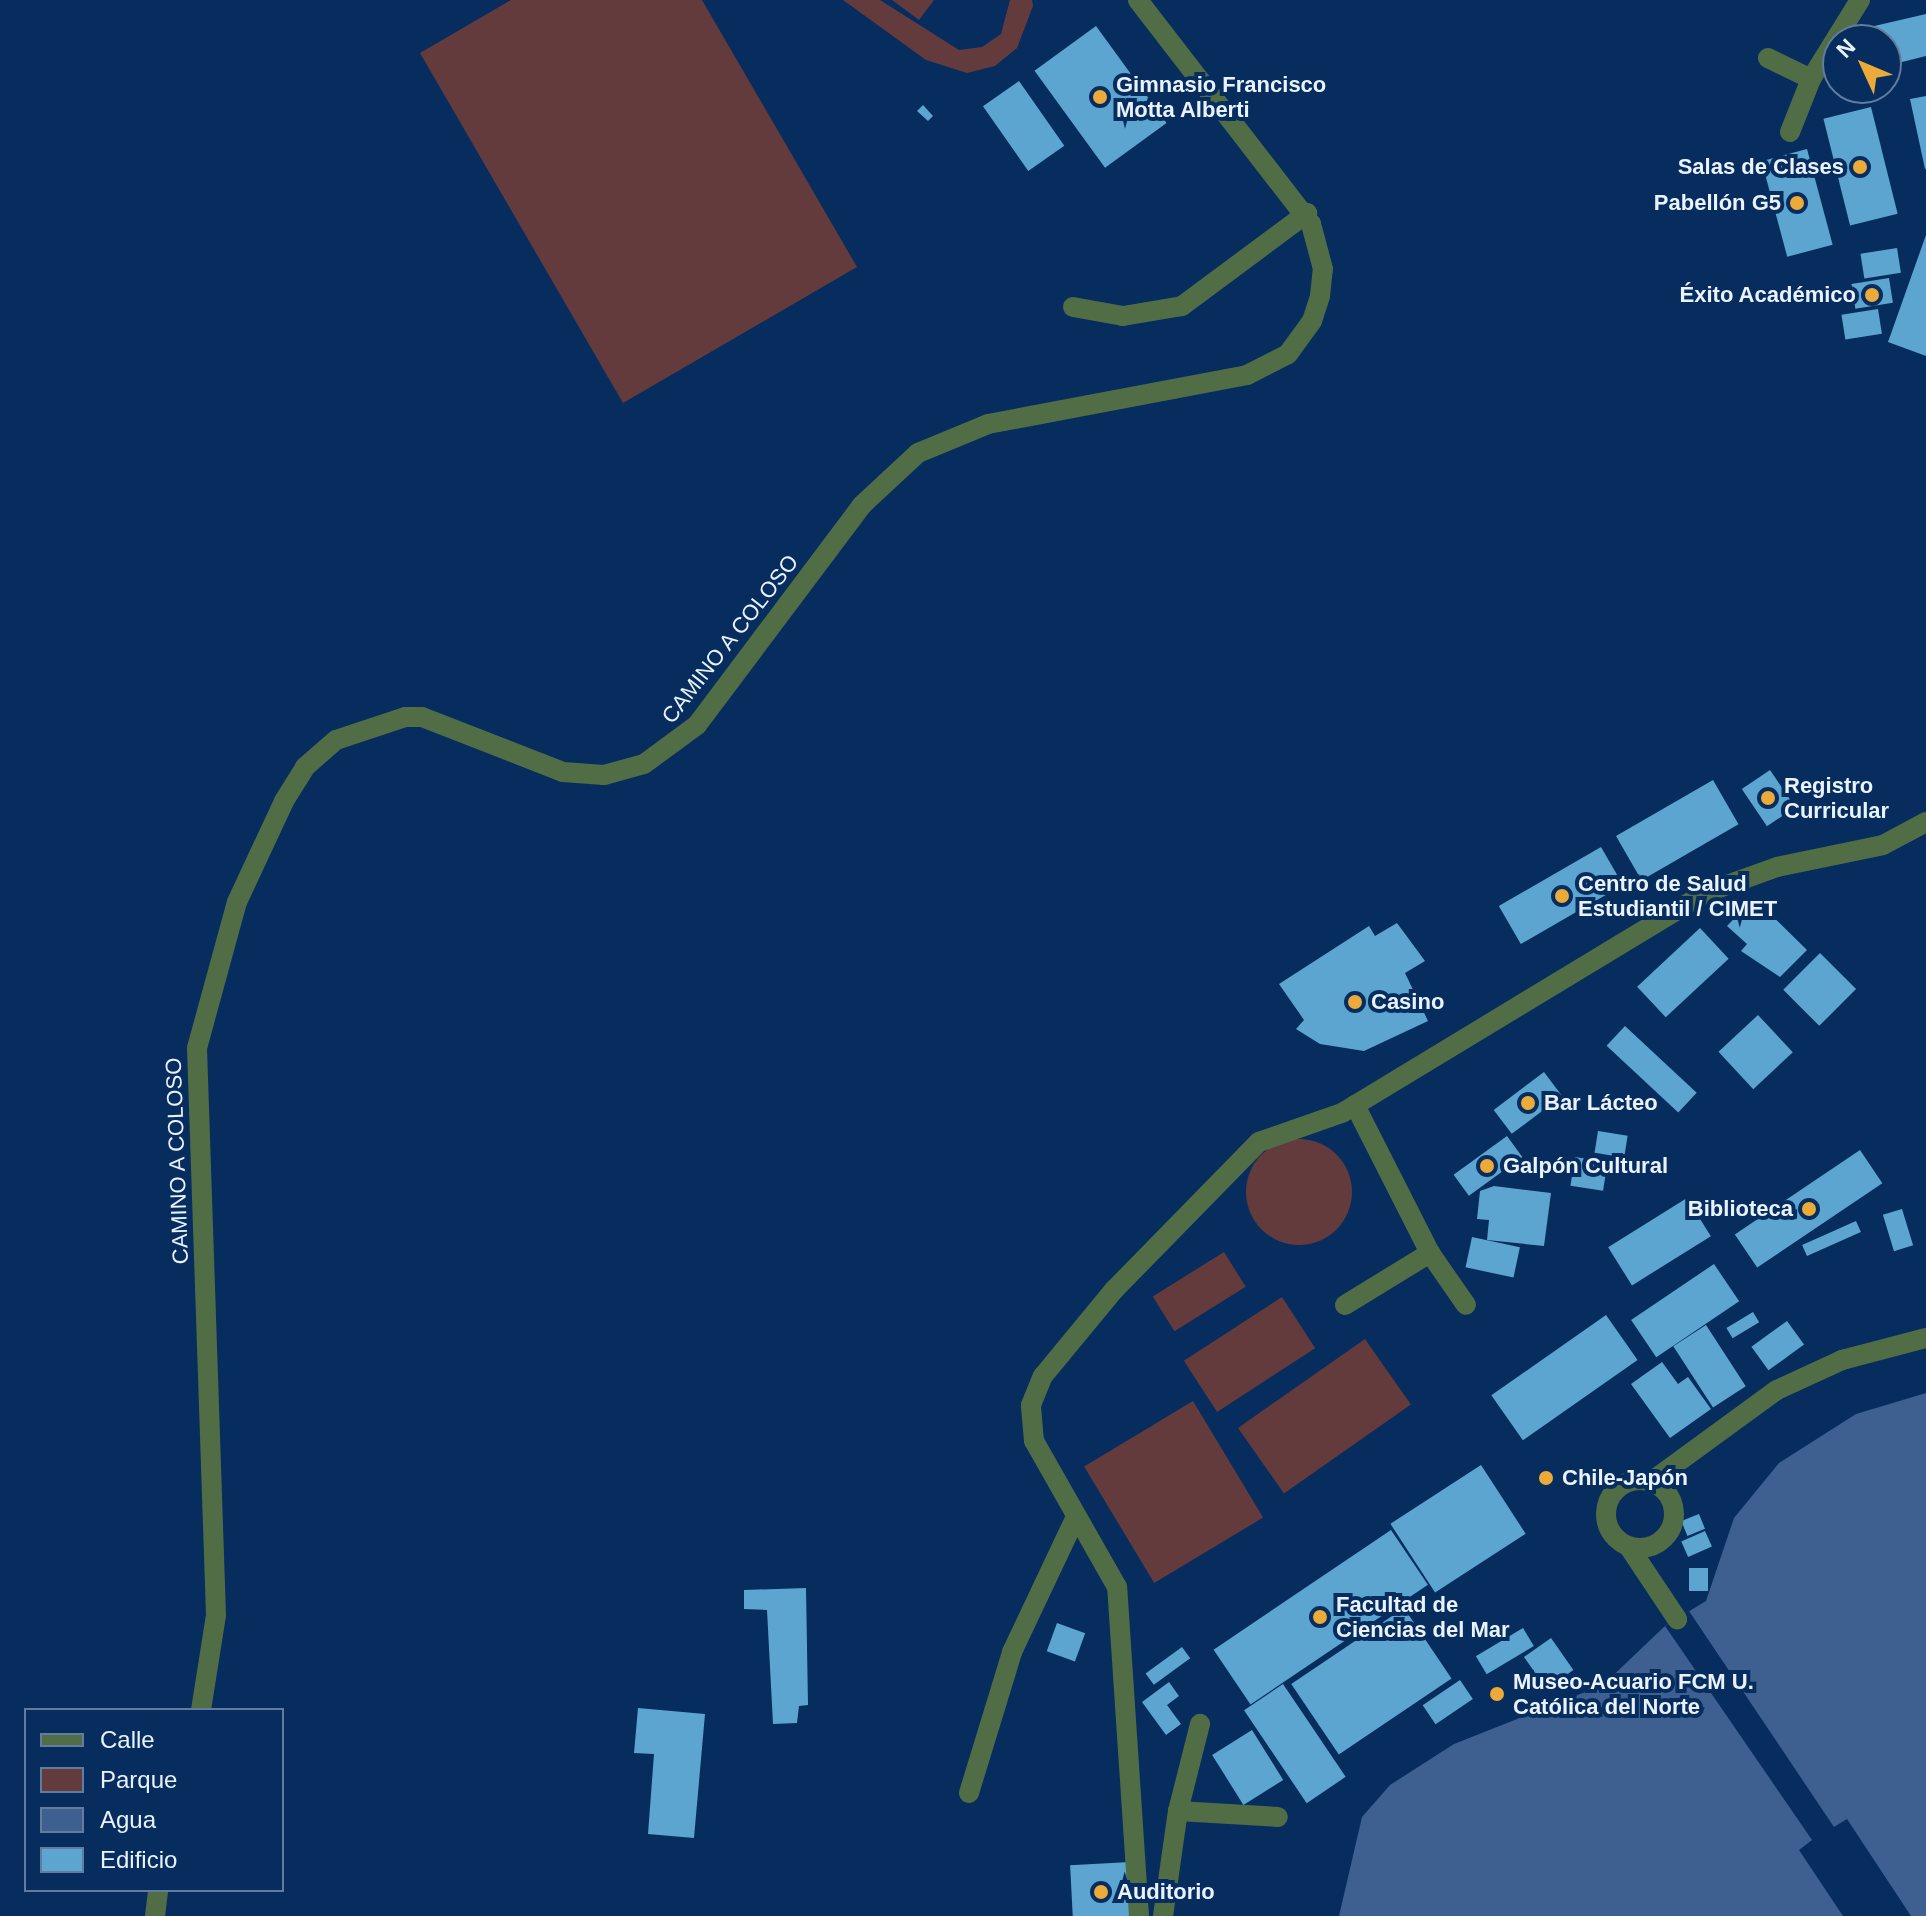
<!DOCTYPE html>
<meta charset="utf-8">
<style>
body{margin:0}
#map{position:relative;width:1926px;height:1916px;overflow:hidden;background:#062d5e;font-family:Helvetica,sans-serif}
div>[style]{position:absolute}
.green>*{inset:0;background:#633b3d;transform-origin:0 0}
.round{border-radius:50%}
.water>*{inset:0;background:#3d6091}
.pier>*{inset:0;background:#062d5e}
.building>*{inset:0;background:#5ca5d0;transform-origin:0 0}
.minor>*{height:20px;margin:-10px;padding:0 10px;transform-origin:10px;border-radius:10px;background:#516d46}
.minor>.ring{margin:-10px;padding:0;box-sizing:content-box;background:none;border:20px solid #516d46;border-radius:50%}
.dots>*{width:22px;height:22px;translate:-50% -50%;box-sizing:border-box;border:4px solid #062d5e;border-radius:50%}
span{translate:-50% -50%;white-space:nowrap;text-align:center;line-height:1.15;-webkit-text-stroke:8px #062d5e;paint-order:stroke}
.poi-label{font-size:22px;color:#e9f2fe;font-weight:700}
.left{translate:0 -50%;text-align:left}
.right{translate:-100% -50%;text-align:right}
.street-label{font-size:22px;color:#e9f2fe}
.legend{position:absolute;left:24px;top:1708px;width:260px;height:184px;box-sizing:border-box;background:#062d5e;border:2px solid #617c9e;margin:0;padding:10px 14px;list-style:none;font-size:24px;color:#e9f2fe}
.legend li{display:flex;align-items:center;gap:16px;height:40px}
.legend b{width:40px;border:2px solid #617c9e}
.north{position:absolute;left:1822px;top:24px;width:80px;height:80px;box-sizing:border-box;background:#062d5e;border:2px solid #617c9e;border-radius:50%;rotate:314deg;font-size:22px;font-weight:700;line-height:32px;text-align:center;color:#e9f2fe}
.north::after{content:'';display:block;margin:auto;width:28px;height:36px;background:#ebaa39;clip-path:polygon(50% 0,100% 100%,50% 72%,0 100%)}
</style>
<div id="map">
<div class="green">
<div style="clip-path:polygon(511px 0,702px 0,857px 267px,623px 403px,420px 53px)"></div>
<div style="clip-path:polygon(843px 0,880px 0,959px 50px,982px 47px,1001px 34px,1010px 0,1032px 0,1033px 6px,1017px 48px,995px 66px,967px 73px,926px 60px)"></div>
<div style="clip-path:polygon(892px 0,934px 0,919px 20px)"></div>
<div class="round" style="left:1246px;top:1139px;width:106px;height:106px"></div>
<div style="left:1224px;top:1252px;width:41px;height:84px;rotate:58deg"></div>
<div style="left:1282px;top:1297px;width:61px;height:117px;rotate:57deg"></div>
<div style="left:1365px;top:1339px;width:80px;height:155px;rotate:55deg"></div>
<div style="left:1193px;top:1401px;width:136px;height:127px;rotate:59deg"></div>
</div>
<div class="water">
<div style="clip-path:polygon(1926px 1393px,1926px 1916px,1339px 1916px,1362px 1817px,1390px 1785px,1454px 1744px,1603px 1685px,1665px 1626px,1706px 1601px,1734px 1518px,1779px 1463px,1856px 1414px)"></div>
</div>
<div class="pier">
<div style="clip-path:polygon(1689px 1611px,1834px 1827px,1847px 1819px,1911px 1916px,1843px 1916px,1799px 1850px,1812px 1840px,1665px 1626px)"></div>
</div>
<div class="building">
<div style="clip-path:polygon(1926px 14px,1926px 56px,1886px 66px,1886px 40px,1874px 40px,1870px 27px)"></div>
<div style="left:1096px;top:26px;width:120px;height:76px;rotate:54deg"></div>
<div style="left:1019px;top:81px;width:79px;height:44px;rotate:55deg"></div>
<div style="clip-path:polygon(1926px 96px,1926px 169px,1925px 169px,1910px 99px)"></div>
<div style="clip-path:polygon(923px 105px,933px 116px,928px 121px,917px 111px)"></div>
<div style="left:1871px;top:107px;width:110px;height:49px;rotate:76deg"></div>
<div style="left:1807px;top:149px;width:99px;height:47px;rotate:75deg"></div>
<div style="clip-path:polygon(1926px 235px,1926px 356px,1888px 342px)"></div>
<div style="left:1897px;top:248px;width:25px;height:37px;rotate:81deg"></div>
<div style="left:1889px;top:278px;width:25px;height:38px;rotate:81deg"></div>
<div style="left:1878px;top:309px;width:25px;height:37px;rotate:81deg"></div>
<div style="left:1770px;top:770px;width:45px;height:34px;rotate:56deg"></div>
<div style="left:1713px;top:780px;width:51px;height:112px;rotate:60deg"></div>
<div style="left:1601px;top:847px;width:44px;height:118px;rotate:60deg"></div>
<div style="clip-path:polygon(1754px 898px,1807px 950px,1780px 977px,1741px 951px,1747px 944px,1727px 926px)"></div>
<div style="clip-path:polygon(1397px 923px,1425px 961px,1405px 973px,1428px 1021px,1364px 1051px,1320px 1044px,1296px 1029px,1304px 1020px,1279px 984px,1369px 926px,1375px 936px)"></div>
<div style="left:1700px;top:928px;width:42px;height:86px;rotate:47deg"></div>
<div style="left:1820px;top:953px;width:51px;height:52px;rotate:45deg"></div>
<div style="left:1758px;top:1015px;width:51px;height:54px;rotate:47deg"></div>
<div style="left:1625px;top:1026px;width:98px;height:27px;rotate:43deg"></div>
<div style="left:1544px;top:1072px;width:30px;height:63px;rotate:53deg"></div>
<div style="left:1598px;top:1131px;width:30px;height:22px;rotate:9deg"></div>
<div style="left:1507px;top:1136px;width:26px;height:66px;rotate:54deg"></div>
<div style="left:1860px;top:1150px;width:40px;height:151px;rotate:56deg"></div>
<div style="left:1575px;top:1157px;width:33px;height:29px;rotate:9deg"></div>
<div style="clip-path:polygon(1494px 1186px,1551px 1193px,1544px 1246px,1487px 1240px,1489px 1220px,1477px 1219px,1480px 1191px)"></div>
<div style="left:1687px;top:1198px;width:45px;height:93px;rotate:58deg"></div>
<div style="left:1902px;top:1209px;width:38px;height:20px;rotate:73deg"></div>
<div style="left:1856px;top:1221px;width:12px;height:59px;rotate:66deg"></div>
<div style="left:1472px;top:1237px;width:49px;height:31px;rotate:12deg"></div>
<div style="left:1714px;top:1264px;width:45px;height:100px;rotate:56deg"></div>
<div style="left:1753px;top:1312px;width:12px;height:31px;rotate:59deg"></div>
<div style="left:1606px;top:1315px;width:55px;height:140px;rotate:55deg"></div>
<div style="left:1787px;top:1321px;width:29px;height:44px;rotate:54deg"></div>
<div style="left:1706px;top:1325px;width:73px;height:39px;rotate:57deg"></div>
<div style="clip-path:polygon(1662px 1362px,1678px 1384px,1688px 1377px,1711px 1409px,1670px 1438px,1631px 1384px)"></div>
<div style="left:1481px;top:1465px;width:82px;height:108px;rotate:57deg"></div>
<div style="left:1699px;top:1514px;width:16px;height:19px;rotate:68deg"></div>
<div style="left:1391px;top:1530px;width:66px;height:214px;rotate:56deg"></div>
<div style="left:1705px;top:1531px;width:17px;height:26px;rotate:66deg"></div>
<div style="left:1689px;top:1568px;width:19px;height:23px"></div>
<div style="clip-path:polygon(806px 1588px,808px 1705px,799px 1706px,797px 1723px,773px 1724px,767px 1610px,744px 1609px,744px 1590px)"></div>
<div style="left:1404px;top:1608px;width:85px;height:136px;rotate:56deg"></div>
<div style="left:1057px;top:1623px;width:30px;height:30px;rotate:20deg"></div>
<div style="left:1523px;top:1628px;width:21px;height:55px;rotate:59deg"></div>
<div style="left:1551px;top:1638px;width:39px;height:33px;rotate:55deg"></div>
<div style="left:1182px;top:1647px;width:14px;height:45px;rotate:54deg"></div>
<div style="left:1460px;top:1680px;width:23px;height:45px;rotate:56deg"></div>
<div style="clip-path:polygon(1169px 1682px,1179px 1696px,1167px 1705px,1181px 1724px,1166px 1735px,1142px 1702px)"></div>
<div style="left:1283px;top:1684px;width:112px;height:47px;rotate:56deg"></div>
<div style="clip-path:polygon(638px 1708px,705px 1714px,694px 1838px,648px 1834px,654px 1754px,634px 1753px)"></div>
<div style="left:1252px;top:1730px;width:59px;height:47px;rotate:58deg"></div>
<div style="left:1130px;top:1862px;width:54px;height:60px;rotate:87deg"></div>
</div>
<div class="minor">
<div style="left:1768px;top:58px;width:48px;rotate:26deg"></div>
<div style="left:1790px;top:132px;width:57px;rotate:-68.4deg"></div>
<div style="left:1811px;top:79px;width:93px;rotate:-58.2deg"></div>
<div style="left:1073px;top:307px;width:51px;rotate:10.2deg"></div>
<div style="left:1123px;top:316px;width:60px;rotate:-9.6deg"></div>
<div style="left:1182px;top:306px;width:156px;rotate:-36.6deg"></div>
<div style="left:1430px;top:1253px;width:63px;rotate:55.3deg"></div>
<div style="left:1345px;top:1305px;width:100px;rotate:-31.5deg"></div>
<div style="left:1430px;top:1253px;width:166px;rotate:-116.9deg"></div>
<div class="ring" style="left:1606px;top:1480px;width:48px;height:48px"></div>
<div style="left:1652px;top:1481px;width:155px;rotate:-36.1deg"></div>
<div style="left:1777px;top:1390px;width:72px;rotate:-24.8deg"></div>
<div style="left:1842px;top:1360px;width:87px;rotate:-14.7deg"></div>
<div style="left:1629px;top:1547px;width:87px;rotate:56.3deg"></div>
<div style="left:201px;top:1710px;width:96px;rotate:-81deg"></div>
<div style="left:216px;top:1615px;width:567px;rotate:-91.92deg"></div>
<div style="left:197px;top:1048px;width:151px;rotate:-74.7deg"></div>
<div style="left:237px;top:902px;width:111px;rotate:-65deg"></div>
<div style="left:284px;top:801px;width:40px;rotate:-58deg"></div>
<div style="left:305px;top:767px;width:41px;rotate:-41.1deg"></div>
<div style="left:336px;top:740px;width:73px;rotate:-18.4deg"></div>
<div style="left:405px;top:717px;width:17px"></div>
<div style="left:422px;top:717px;width:151px;rotate:21.3deg"></div>
<div style="left:563px;top:772px;width:41px;rotate:4.2deg"></div>
<div style="left:604px;top:775px;width:41px;rotate:-15.4deg"></div>
<div style="left:644px;top:764px;width:66px;rotate:-36.3deg"></div>
<div style="left:697px;top:725px;width:275px;rotate:-53.1deg"></div>
<div style="left:862px;top:505px;width:76px;rotate:-42.9deg"></div>
<div style="left:918px;top:453px;width:76px;rotate:-22.5deg"></div>
<div style="left:988px;top:424px;width:264px;rotate:-10.7deg"></div>
<div style="left:1247px;top:375px;width:46px;rotate:-27.1deg"></div>
<div style="left:1288px;top:354px;width:41px;rotate:-54deg"></div>
<div style="left:1312px;top:321px;width:26px;rotate:-72deg"></div>
<div style="left:1320px;top:296px;width:27px;rotate:-84deg"></div>
<div style="left:1323px;top:269px;width:47px;rotate:-104.9deg"></div>
<div style="left:1311px;top:224px;width:283px;rotate:-127.7deg"></div>
<div style="left:969px;top:1793px;width:147px;rotate:-73deg"></div>
<div style="left:1012px;top:1652px;width:145px;rotate:-64.7deg"></div>
<div style="left:1178px;top:1811px;width:100px;rotate:3.4deg"></div>
<div style="left:155px;top:1916px;width:26px;rotate:-83deg"></div>
<div style="left:1139px;top:1916px;width:330px;rotate:-93.8deg"></div>
<div style="left:1117px;top:1587px;width:168px;rotate:-119.6deg"></div>
<div style="left:1034px;top:1441px;width:36px;rotate:-95deg"></div>
<div style="left:1031px;top:1405px;width:31px;rotate:-68deg"></div>
<div style="left:1043px;top:1376px;width:112px;rotate:-50.5deg"></div>
<div style="left:1114px;top:1290px;width:207px;rotate:-45.6deg"></div>
<div style="left:1259px;top:1142px;width:88px;rotate:-19.3deg"></div>
<div style="left:1342px;top:1113px;width:424px;rotate:-31.2deg"></div>
<div style="left:1705px;top:893px;width:77px;rotate:-19.9deg"></div>
<div style="left:1777px;top:867px;width:108px;rotate:-11.7deg"></div>
<div style="left:1883px;top:845px;width:49px;rotate:-28.1deg"></div>
<div style="left:1163px;top:1916px;width:106px;rotate:-81.9deg"></div>
<div style="left:1178px;top:1811px;width:90px;rotate:-75.8deg"></div>
</div>
<div class="dots">
<div style="left:1100px;top:97px;background:#ebaa39"></div>
<div style="left:1860px;top:167px;background:#ebaa39"></div>
<div style="left:1797px;top:203px;background:#ebaa39"></div>
<div style="left:1872px;top:295px;background:#ebaa39"></div>
<div style="left:1768px;top:798px;background:#ebaa39"></div>
<div style="left:1562px;top:896px;background:#ebaa39"></div>
<div style="left:1355px;top:1002px;background:#ebaa39"></div>
<div style="left:1528px;top:1103px;background:#ebaa39"></div>
<div style="left:1487px;top:1166px;background:#ebaa39"></div>
<div style="left:1809px;top:1209px;background:#ebaa39"></div>
<div style="left:1546px;top:1478px;background:#ebaa39"></div>
<div style="left:1320px;top:1617px;background:#ebaa39"></div>
<div style="left:1497px;top:1694px;background:#ebaa39"></div>
<div style="left:1101px;top:1892px;background:#ebaa39"></div>
</div>
<div class="poi-label">
<span class="left" style="left:1116px;top:97px">Gimnasio Francisco<br>Motta Alberti</span>
<span class="right" style="left:1844px;top:167px">Salas de Clases</span>
<span class="right" style="left:1781px;top:203px">Pabellón G5</span>
<span class="right" style="left:1856px;top:295px">Éxito Académico</span>
<span class="left" style="left:1784px;top:798px">Registro<br>Curricular</span>
<span class="left" style="left:1578px;top:896px">Centro de Salud<br>Estudiantil / CIMET</span>
<span class="left" style="left:1371px;top:1002px">Casino</span>
<span class="left" style="left:1544px;top:1103px">Bar Lácteo</span>
<span class="left" style="left:1503px;top:1166px">Galpón Cultural</span>
<span class="right" style="left:1793px;top:1209px">Biblioteca</span>
<span class="left" style="left:1562px;top:1478px">Chile-Japón</span>
<span class="left" style="left:1336px;top:1617px">Facultad de<br>Ciencias del Mar</span>
<span class="left" style="left:1513px;top:1694px">Museo-Acuario FCM U.<br>Católica del Norte</span>
<span class="left" style="left:1117px;top:1892px">Auditorio</span>
</div>
<div class="street-label">
<span style="left:730px;top:639px;rotate:-52deg">CAMINO A COLOSO</span>
<span style="left:177px;top:1161px;rotate:-92deg">CAMINO A COLOSO</span>
</div>
<ul class="legend">
<li><b style="height:10px;background:#516d46"></b>Calle</li>
<li><b style="height:22px;background:#633b3d"></b>Parque</li>
<li><b style="height:22px;background:#3d6091"></b>Agua</li>
<li><b style="height:22px;background:#5ca5d0"></b>Edificio</li>
</ul>
<div class="north">N</div>
</div>
